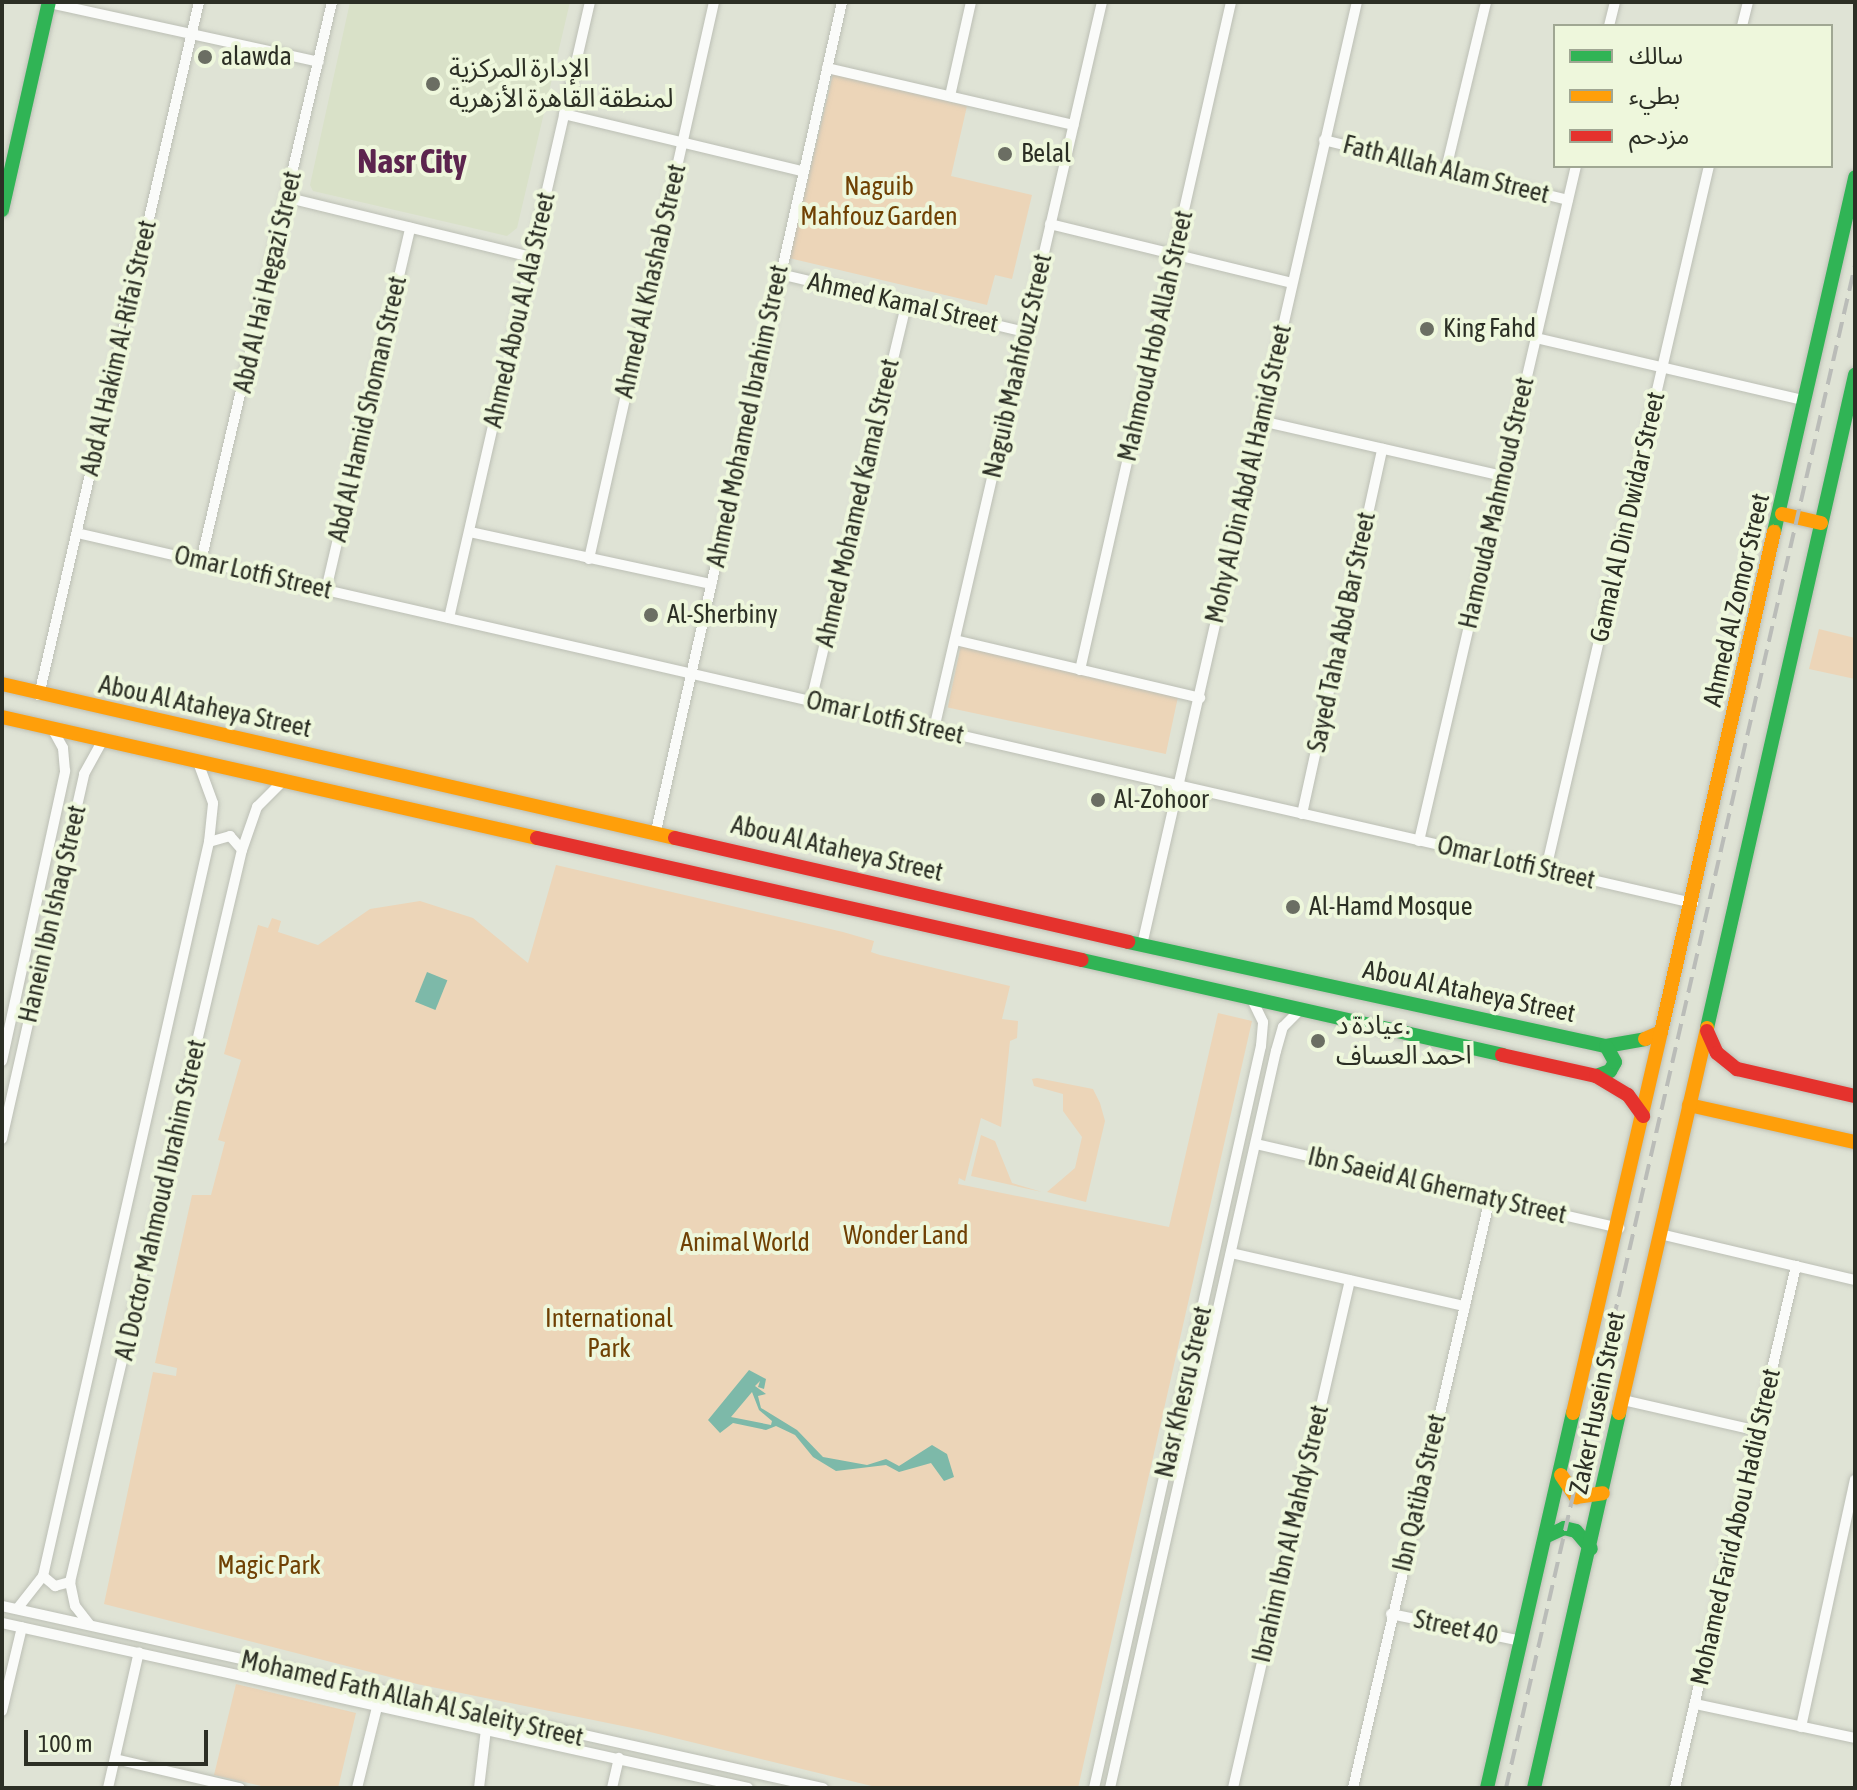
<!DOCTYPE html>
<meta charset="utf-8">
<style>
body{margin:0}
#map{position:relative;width:1857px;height:1790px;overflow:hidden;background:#dfe3d5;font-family:"Asap Condensed","Noto Sans Arabic",sans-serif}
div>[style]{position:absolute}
.built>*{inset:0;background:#d9e1c8}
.green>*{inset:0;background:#ecd5b8;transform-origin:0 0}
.water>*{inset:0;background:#7db9a9;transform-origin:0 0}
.roads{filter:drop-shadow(0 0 2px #bcbfb5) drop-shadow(0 0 2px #bcbfb5)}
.street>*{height:10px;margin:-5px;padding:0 5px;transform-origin:5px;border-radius:5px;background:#fafbf9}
.fast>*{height:14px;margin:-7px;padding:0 7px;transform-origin:7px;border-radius:7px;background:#30b455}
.slow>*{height:14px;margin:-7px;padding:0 7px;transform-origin:7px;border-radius:7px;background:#ff9f0a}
.jam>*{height:14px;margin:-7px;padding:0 7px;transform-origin:7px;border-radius:7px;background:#e5322d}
.rail>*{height:4px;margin-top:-2px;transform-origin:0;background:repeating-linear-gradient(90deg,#babcb8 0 16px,transparent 0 24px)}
.dots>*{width:22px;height:22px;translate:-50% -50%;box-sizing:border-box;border:4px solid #eef7dc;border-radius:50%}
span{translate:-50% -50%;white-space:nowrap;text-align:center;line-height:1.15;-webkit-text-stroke:8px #eef7dc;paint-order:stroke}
.poi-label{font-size:26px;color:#2c2f25}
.left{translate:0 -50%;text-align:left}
.street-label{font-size:26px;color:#2c2f25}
.park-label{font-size:26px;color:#6f4003}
.district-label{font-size:34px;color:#5c244e;font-weight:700}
.frame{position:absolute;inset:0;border:4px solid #2c2f25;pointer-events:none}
.legend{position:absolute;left:1553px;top:24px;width:280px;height:144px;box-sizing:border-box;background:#eef7dc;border:2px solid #a0a793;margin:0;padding:10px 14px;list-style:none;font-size:24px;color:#2c2f25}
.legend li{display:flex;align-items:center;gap:16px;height:40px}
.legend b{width:40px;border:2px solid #a0a793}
.scale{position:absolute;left:24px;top:1730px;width:184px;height:36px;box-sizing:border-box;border:4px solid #2c2f25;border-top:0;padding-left:10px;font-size:24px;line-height:28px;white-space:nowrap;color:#2c2f25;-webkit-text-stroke:6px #eef7dc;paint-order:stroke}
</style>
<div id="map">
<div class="built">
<div style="clip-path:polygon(350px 2px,570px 2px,517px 228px,507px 236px,313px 191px,310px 185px)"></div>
</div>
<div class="green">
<div style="clip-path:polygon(833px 74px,967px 106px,951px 176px,1032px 195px,1012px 279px,995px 275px,987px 305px,789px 258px)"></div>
<div style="clip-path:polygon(1819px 629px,1855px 638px,1855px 679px,1809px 669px)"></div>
<div style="left:961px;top:645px;width:223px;height:64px;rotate:12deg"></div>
<div style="clip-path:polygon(556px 865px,843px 932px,874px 941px,871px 952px,880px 955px,1010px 986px,1002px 1019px,1018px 1021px,1017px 1038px,1010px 1041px,1001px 1127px,981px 1118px,965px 1181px,959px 1178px,958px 1184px,1169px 1227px,1218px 1013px,1252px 1021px,1078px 1788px,880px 1788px,642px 1730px,417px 1684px,104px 1604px,153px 1372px,176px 1376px,177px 1368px,155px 1363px,192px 1195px,211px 1195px,225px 1142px,218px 1140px,241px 1060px,224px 1054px,258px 925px,268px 928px,272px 918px,281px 921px,278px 932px,318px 945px,370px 909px,420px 901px,473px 918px,528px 963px)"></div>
<div style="clip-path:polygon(1037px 1078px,1093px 1089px,1100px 1103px,1105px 1121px,1086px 1202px,1047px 1192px,1075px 1168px,1082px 1137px,1063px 1111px,1063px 1094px,1034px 1086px,1032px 1079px)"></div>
<div style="clip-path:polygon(981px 1135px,995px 1141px,1012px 1183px,1042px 1192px,971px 1176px)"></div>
<div style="clip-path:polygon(236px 1684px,356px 1713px,338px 1788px,270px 1788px,214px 1775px)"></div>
</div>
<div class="water">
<div style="left:427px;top:972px;width:22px;height:32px;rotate:22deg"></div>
<div style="clip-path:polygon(evenodd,749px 1370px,766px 1379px,764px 1389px,758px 1387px,760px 1381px,755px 1386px,766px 1394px,758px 1396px,761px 1408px,797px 1430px,823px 1457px,867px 1465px,886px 1459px,899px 1466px,932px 1445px,947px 1454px,954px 1477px,944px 1481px,931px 1463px,899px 1472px,886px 1465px,836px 1471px,813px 1457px,795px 1435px,776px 1426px,766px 1430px,733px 1423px,720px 1433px,708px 1420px,749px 1370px,752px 1392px,759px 1410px,772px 1421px,771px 1425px,731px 1417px,752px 1392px)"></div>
</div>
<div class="roads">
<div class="street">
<div style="left:49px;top:3px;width:276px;rotate:12.3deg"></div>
<div style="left:1609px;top:26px;width:25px;rotate:-76deg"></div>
<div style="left:1742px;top:26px;width:25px;rotate:-76deg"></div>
<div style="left:827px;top:68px;width:253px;rotate:13deg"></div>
<div style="left:950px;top:96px;width:96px;rotate:-77.4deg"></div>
<div style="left:564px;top:114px;width:244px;rotate:13.5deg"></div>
<div style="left:1324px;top:140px;width:251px;rotate:13.8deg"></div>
<div style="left:1446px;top:169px;width:172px;rotate:-76.5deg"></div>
<div style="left:289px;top:198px;width:249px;rotate:13.7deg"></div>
<div style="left:1050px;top:224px;width:249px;rotate:13.7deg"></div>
<div style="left:780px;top:274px;width:253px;rotate:13.3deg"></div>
<div style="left:1536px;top:338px;width:277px;rotate:13.1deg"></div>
<div style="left:1261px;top:421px;width:249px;rotate:12.8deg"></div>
<div style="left:470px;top:532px;width:247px;rotate:12.2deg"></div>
<div style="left:77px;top:533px;width:1658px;rotate:12.9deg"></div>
<div style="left:589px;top:559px;width:571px;rotate:-77.35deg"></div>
<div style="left:201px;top:561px;width:574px;rotate:-76.81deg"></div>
<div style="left:326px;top:590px;width:372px;rotate:-76.9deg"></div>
<div style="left:449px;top:618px;width:632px;rotate:-77.11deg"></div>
<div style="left:955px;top:640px;width:252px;rotate:13.3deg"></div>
<div style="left:1080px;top:670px;width:685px;rotate:-77.26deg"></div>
<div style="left:39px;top:695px;width:711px;rotate:-77deg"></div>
<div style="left:811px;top:701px;width:408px;rotate:-76.5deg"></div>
<div style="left:934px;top:729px;width:746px;rotate:-76.99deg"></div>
<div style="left:1302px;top:814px;width:374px;rotate:-77.6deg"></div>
<div style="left:656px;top:831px;width:850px;rotate:-77.35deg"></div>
<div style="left:1419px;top:841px;width:693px;rotate:-76.91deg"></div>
<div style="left:209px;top:842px;width:22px;rotate:-16deg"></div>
<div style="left:230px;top:836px;width:18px;rotate:49deg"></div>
<div style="left:1546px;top:869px;width:722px;rotate:-76.95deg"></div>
<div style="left:1142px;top:945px;width:967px;rotate:-77.16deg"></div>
<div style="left:2px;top:1061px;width:297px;rotate:-77.7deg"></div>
<div style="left:65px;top:771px;width:23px;rotate:-95deg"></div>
<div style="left:63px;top:748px;width:23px;rotate:-119deg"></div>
<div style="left:2px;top:1139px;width:374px;rotate:-77.3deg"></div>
<div style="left:84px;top:774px;width:39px;rotate:-61deg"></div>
<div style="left:1256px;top:1144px;width:373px;rotate:13deg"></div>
<div style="left:1660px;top:1234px;width:200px;rotate:13.3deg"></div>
<div style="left:1231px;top:1253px;width:240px;rotate:12.8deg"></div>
<div style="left:1623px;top:1400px;width:139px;rotate:12.9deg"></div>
<div style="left:43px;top:1576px;width:16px;rotate:40deg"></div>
<div style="left:55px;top:1586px;width:16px;rotate:-15deg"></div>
<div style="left:2px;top:1606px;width:841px;rotate:12.5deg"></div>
<div style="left:17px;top:1609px;width:42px;rotate:-51.8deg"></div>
<div style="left:43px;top:1576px;width:753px;rotate:-77.26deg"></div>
<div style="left:209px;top:842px;width:39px;rotate:-84deg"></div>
<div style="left:213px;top:803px;width:44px;rotate:-110.1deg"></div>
<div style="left:1391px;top:1614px;width:133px;rotate:11.7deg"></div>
<div style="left:2px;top:1623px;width:764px;rotate:12.47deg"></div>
<div style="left:90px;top:1625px;width:24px;rotate:-128deg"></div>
<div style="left:75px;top:1606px;width:25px;rotate:-102deg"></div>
<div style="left:70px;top:1582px;width:752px;rotate:-76.78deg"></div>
<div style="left:242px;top:850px;width:46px;rotate:-70.8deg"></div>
<div style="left:257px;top:807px;width:35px;rotate:-45deg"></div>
<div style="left:1695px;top:1704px;width:164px;rotate:12deg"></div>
<div style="left:2px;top:1711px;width:86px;rotate:-76.6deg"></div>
<div style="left:1801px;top:1727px;width:253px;rotate:-77.7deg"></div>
<div style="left:115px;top:1759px;width:128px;rotate:13.1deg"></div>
<div style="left:108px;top:1788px;width:139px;rotate:-77.2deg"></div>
<div style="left:357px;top:1788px;width:88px;rotate:-76.1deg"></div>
<div style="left:479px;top:1788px;width:59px;rotate:-83.2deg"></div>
<div style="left:612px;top:1788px;width:31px;rotate:-77deg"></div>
<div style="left:1094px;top:1788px;width:761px;rotate:-77.32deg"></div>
<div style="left:1261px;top:1046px;width:24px;rotate:-85deg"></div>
<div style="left:1263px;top:1022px;width:25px;rotate:-116deg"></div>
<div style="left:1110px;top:1788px;width:755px;rotate:-77.31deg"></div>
<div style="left:1276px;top:1051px;width:25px;rotate:-74deg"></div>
<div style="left:1283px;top:1027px;width:25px;rotate:-45deg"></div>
<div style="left:1233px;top:1788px;width:521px;rotate:-77.03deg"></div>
<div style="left:1353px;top:1788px;width:606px;rotate:-76.93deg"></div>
<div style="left:1675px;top:1788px;width:536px;rotate:-76.95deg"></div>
</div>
<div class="fast">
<div style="left:2px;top:210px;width:213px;rotate:-77.3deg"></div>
<div style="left:1774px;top:532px;width:364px;rotate:-77.1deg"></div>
<div style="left:1128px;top:942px;width:489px;rotate:12.3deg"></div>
<div style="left:1606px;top:1046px;width:40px;rotate:-10deg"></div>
<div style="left:1082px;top:960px;width:431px;rotate:12.7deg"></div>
<div style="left:1707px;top:1028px;width:670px;rotate:-77.23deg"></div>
<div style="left:1596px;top:1076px;width:15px;rotate:-20deg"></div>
<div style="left:1610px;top:1071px;width:10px;rotate:-61deg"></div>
<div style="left:1615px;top:1062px;width:18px;rotate:-119deg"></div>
<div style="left:1547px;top:1536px;width:19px;rotate:-25deg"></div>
<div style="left:1564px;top:1528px;width:12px;rotate:14deg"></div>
<div style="left:1576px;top:1531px;width:23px;rotate:50deg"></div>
<div style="left:1487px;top:1788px;width:385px;rotate:-77.1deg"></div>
<div style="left:1534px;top:1788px;width:385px;rotate:-77.2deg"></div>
</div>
<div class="slow">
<div style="left:1782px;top:514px;width:40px;rotate:13deg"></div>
<div style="left:2px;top:684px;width:690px;rotate:12.89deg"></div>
<div style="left:2px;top:717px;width:549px;rotate:12.74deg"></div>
<div style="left:1645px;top:1039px;width:17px;rotate:-24deg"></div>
<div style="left:1661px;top:1032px;width:513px;rotate:-77.27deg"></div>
<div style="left:1689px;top:1105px;width:170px;rotate:12.6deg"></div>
<div style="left:1573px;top:1413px;width:391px;rotate:-77deg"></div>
<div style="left:1619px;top:1413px;width:395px;rotate:-77.1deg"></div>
<div style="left:1561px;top:1475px;width:27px;rotate:56deg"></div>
<div style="left:1576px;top:1497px;width:27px;rotate:-8deg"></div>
</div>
<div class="jam">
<div style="left:537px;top:838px;width:558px;rotate:12.62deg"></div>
<div style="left:675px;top:838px;width:465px;rotate:12.9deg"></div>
<div style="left:1707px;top:1031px;width:24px;rotate:66deg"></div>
<div style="left:1717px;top:1053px;width:26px;rotate:39deg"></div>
<div style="left:1737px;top:1069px;width:121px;rotate:12.9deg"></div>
<div style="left:1502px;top:1055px;width:96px;rotate:12.6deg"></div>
<div style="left:1596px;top:1076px;width:37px;rotate:31deg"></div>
<div style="left:1628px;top:1095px;width:26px;rotate:54deg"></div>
</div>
</div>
<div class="rail">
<div style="left:1506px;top:1788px;width:1562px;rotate:-77.09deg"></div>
</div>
<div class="dots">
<div style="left:205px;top:57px;background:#6b6e63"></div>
<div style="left:433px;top:84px;background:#6b6e63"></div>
<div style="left:1005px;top:154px;background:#6b6e63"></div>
<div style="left:1427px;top:329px;background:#6b6e63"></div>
<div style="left:651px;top:615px;background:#6b6e63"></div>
<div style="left:1098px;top:800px;background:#6b6e63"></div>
<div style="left:1293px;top:907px;background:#6b6e63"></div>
<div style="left:1318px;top:1041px;background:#6b6e63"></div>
</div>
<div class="poi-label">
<span class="left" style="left:221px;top:57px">alawda</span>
<span class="left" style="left:449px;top:84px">الإدارة المركزية<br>لمنطقة القاهرة الأزهرية</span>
<span class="left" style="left:1021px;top:154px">Belal</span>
<span class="left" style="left:1443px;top:329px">King Fahd</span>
<span class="left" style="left:667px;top:615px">Al-Sherbiny</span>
<span class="left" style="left:1114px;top:800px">Al-Zohoor</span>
<span class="left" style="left:1309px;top:907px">Al-Hamd Mosque</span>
<span class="left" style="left:1336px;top:1041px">عيادة د.<br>احمد العساف</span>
</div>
<div class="street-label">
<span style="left:1446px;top:170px;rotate:14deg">Fath Allah Alam Street</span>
<span style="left:651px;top:281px;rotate:-77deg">Ahmed Al Khashab Street</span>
<span style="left:268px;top:282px;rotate:-77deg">Abd Al Hai Hegazi Street</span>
<span style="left:903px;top:303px;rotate:13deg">Ahmed Kamal Street</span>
<span style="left:520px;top:310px;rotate:-77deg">Ahmed Abou Al Ala Street</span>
<span style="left:1156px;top:336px;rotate:-77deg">Mahmoud Hob Allah Street</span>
<span style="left:119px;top:348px;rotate:-77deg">Abd Al Hakim Al-Rifai Street</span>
<span style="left:1018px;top:366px;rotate:-77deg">Naguib Maahfouz Street</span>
<span style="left:368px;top:409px;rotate:-77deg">Abd Al Hamid Shoman Street</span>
<span style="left:748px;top:416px;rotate:-78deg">Ahmed Mohamed Ibrahim Street</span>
<span style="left:1249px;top:474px;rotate:-77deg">Mohy Al Din Abd Al Hamid Street</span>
<span style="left:858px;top:503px;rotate:-77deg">Ahmed Mohamed Kamal Street</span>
<span style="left:1497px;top:503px;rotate:-77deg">Hamouda Mahmoud Street</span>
<span style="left:1628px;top:517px;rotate:-77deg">Gamal Al Din Dwidar Street</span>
<span style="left:253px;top:573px;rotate:13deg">Omar Lotfi Street</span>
<span style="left:1737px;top:600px;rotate:-77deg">Ahmed Al Zomor Street</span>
<span style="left:1342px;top:632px;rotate:-78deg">Sayed Taha Abd Bar Street</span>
<span style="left:205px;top:707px;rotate:12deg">Abou Al Ataheya Street</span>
<span style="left:885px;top:718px;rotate:13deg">Omar Lotfi Street</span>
<span style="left:837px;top:849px;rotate:13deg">Abou Al Ataheya Street</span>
<span style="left:1516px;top:863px;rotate:13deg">Omar Lotfi Street</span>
<span style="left:53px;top:914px;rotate:-77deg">Hanein Ibn Ishaq Street</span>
<span style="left:1469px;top:992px;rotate:12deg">Abou Al Ataheya Street</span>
<span style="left:1437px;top:1186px;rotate:13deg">Ibn Saeid Al Ghernaty Street</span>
<span style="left:161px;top:1200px;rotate:-77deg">Al Doctor Mahmoud Ibrahim Street</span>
<span style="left:1184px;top:1392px;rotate:-77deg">Nasr Khesru Street</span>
<span style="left:1598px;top:1403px;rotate:-78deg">Zaker Husein Street</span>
<span style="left:1420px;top:1493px;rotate:-77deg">Ibn Qatiba Street</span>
<span style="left:1736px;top:1527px;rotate:-77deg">Mohamed Farid Abou Hadid Street</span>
<span style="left:1291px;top:1534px;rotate:-77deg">Ibrahim Ibn Al Mahdy Street</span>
<span style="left:1456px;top:1628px;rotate:12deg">Street 40</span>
<span style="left:412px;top:1699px;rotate:13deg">Mohamed Fath Allah Al Saleity Street</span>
</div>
<div class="park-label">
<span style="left:879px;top:202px">Naguib<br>Mahfouz Garden</span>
<span style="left:906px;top:1236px">Wonder Land</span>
<span style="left:745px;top:1243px">Animal World</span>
<span style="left:609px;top:1334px">International<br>Park</span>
<span style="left:269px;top:1566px">Magic Park</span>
</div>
<div class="district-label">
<span style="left:412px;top:161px">Nasr City</span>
</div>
<div class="frame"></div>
<ul class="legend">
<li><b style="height:10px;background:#30b455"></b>سالك</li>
<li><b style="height:10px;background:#ff9f0a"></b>بطيء</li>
<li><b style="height:10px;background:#e5322d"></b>مزدحم</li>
</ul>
<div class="scale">100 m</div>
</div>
